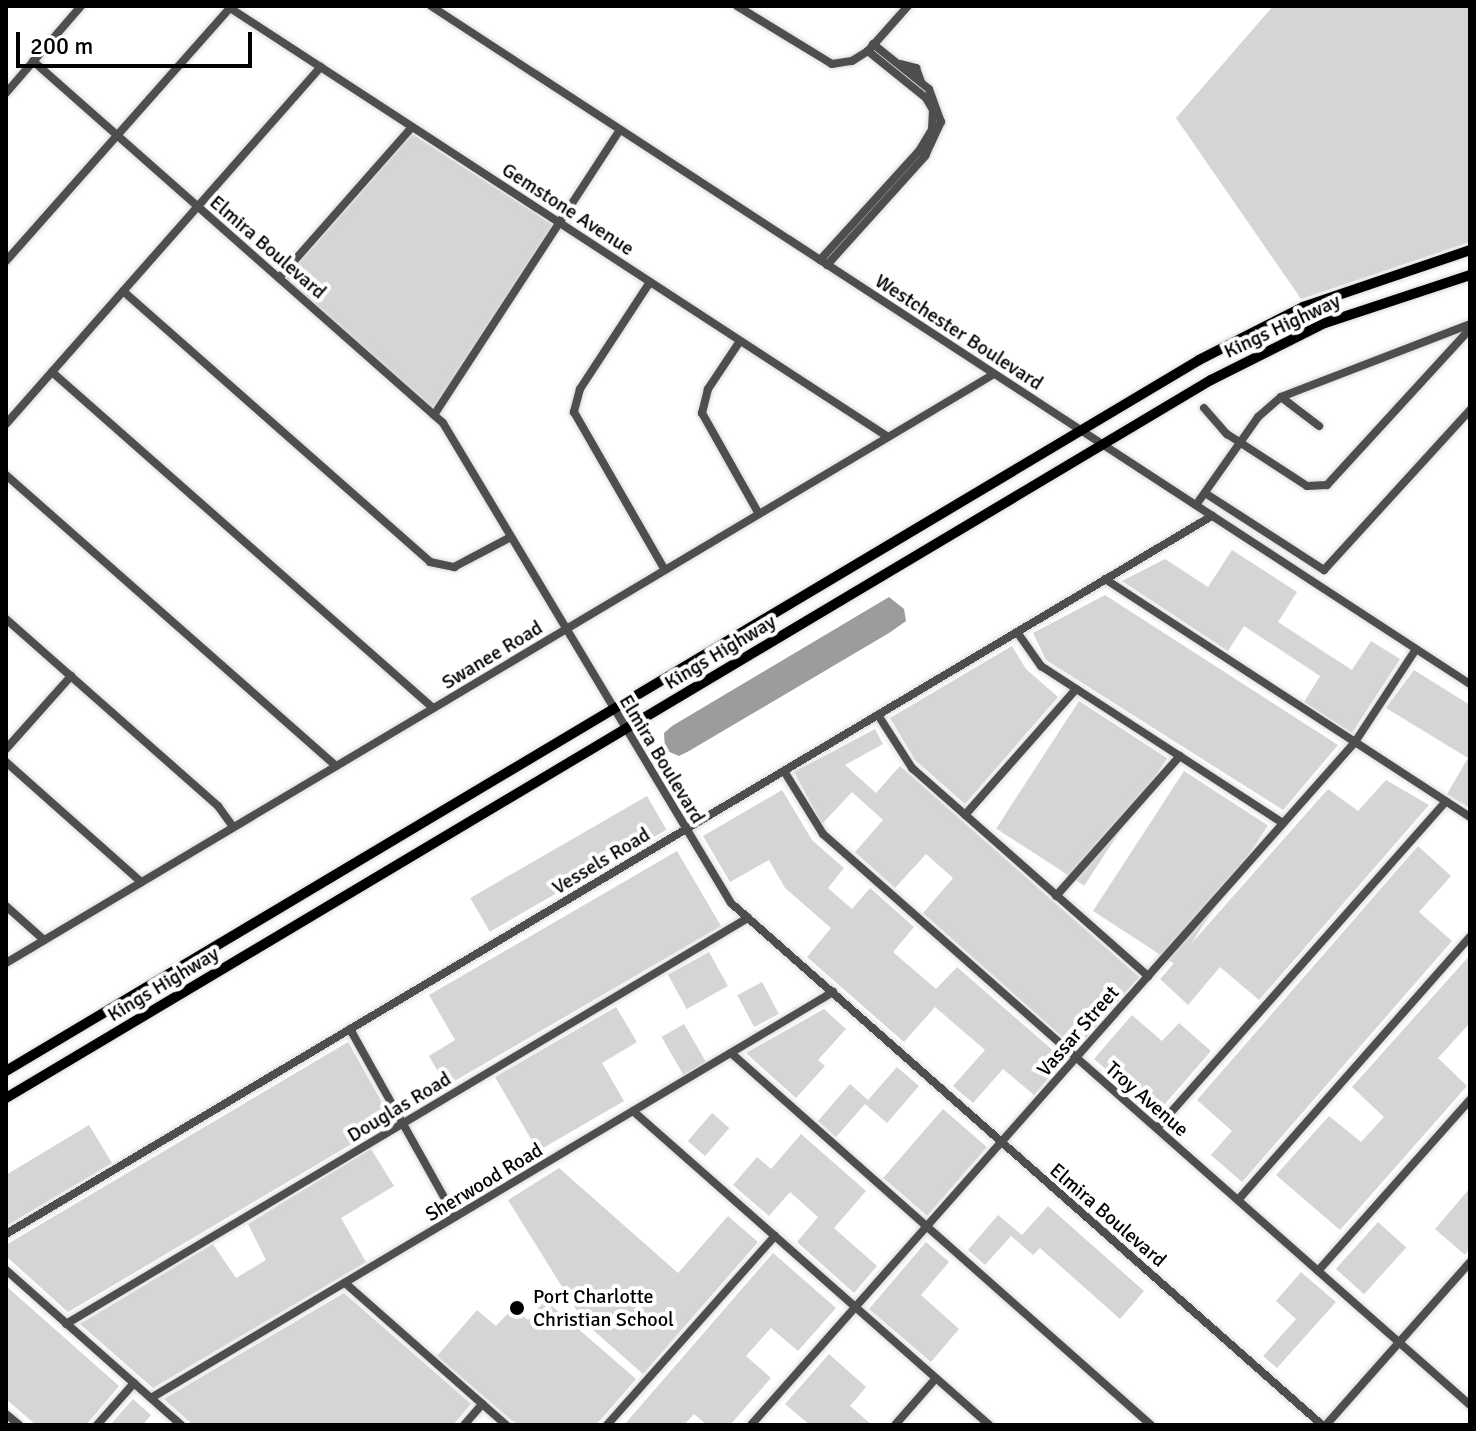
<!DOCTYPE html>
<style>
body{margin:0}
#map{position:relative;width:1476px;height:1431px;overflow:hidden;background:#fff;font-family:Signika,sans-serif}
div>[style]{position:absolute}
.green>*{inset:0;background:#d5d5d5;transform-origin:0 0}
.water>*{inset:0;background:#9c9c9c}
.roads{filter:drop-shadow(0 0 2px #dbdbdb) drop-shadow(0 0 2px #dbdbdb)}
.minor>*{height:8px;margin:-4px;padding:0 4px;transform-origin:4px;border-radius:4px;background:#4e4e4e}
.major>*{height:10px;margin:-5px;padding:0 5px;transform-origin:5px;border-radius:5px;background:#000}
.dots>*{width:22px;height:22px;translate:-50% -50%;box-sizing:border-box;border:4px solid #fff;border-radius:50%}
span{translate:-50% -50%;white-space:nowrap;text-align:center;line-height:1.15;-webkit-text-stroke:8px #fff;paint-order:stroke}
.street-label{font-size:20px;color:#000}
.poi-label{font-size:20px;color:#000}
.left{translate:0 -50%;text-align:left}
.frame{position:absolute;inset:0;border:8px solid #000;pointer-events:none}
.scale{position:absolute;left:16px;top:32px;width:236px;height:36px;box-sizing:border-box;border:4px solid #000;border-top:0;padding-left:10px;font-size:24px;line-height:28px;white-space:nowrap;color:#000;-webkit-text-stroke:6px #fff;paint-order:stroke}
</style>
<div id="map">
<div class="green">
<div style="clip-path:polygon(1273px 6px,1470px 6px,1470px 242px,1301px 299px,1176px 118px)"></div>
<div style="clip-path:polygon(412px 134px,553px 225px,433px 409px,286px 278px)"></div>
<div style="clip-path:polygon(1232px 550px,1297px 592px,1278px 622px,1352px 670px,1371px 641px,1400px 659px,1352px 733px,1304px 702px,1320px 676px,1244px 626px,1228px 651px,1122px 581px,1165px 559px,1208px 587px)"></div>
<div style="clip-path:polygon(1105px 595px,1338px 745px,1283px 810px,1046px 660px,1033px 633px)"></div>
<div style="clip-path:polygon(1012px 646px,1026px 669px,1058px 697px,965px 804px,915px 760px,890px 718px)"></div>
<div style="clip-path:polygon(1414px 670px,1470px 705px,1470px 808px,1447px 794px,1468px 758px,1386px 708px)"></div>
<div style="left:1079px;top:701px;width:105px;height:152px;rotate:33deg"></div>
<div style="clip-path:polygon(875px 729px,883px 744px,845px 765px,876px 793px,900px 766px,1139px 977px,1076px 1049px,923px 913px,953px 878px,926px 854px,895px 888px,855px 852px,883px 820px,852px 792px,822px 824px,794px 772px)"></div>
<div style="left:1184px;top:771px;width:100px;height:167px;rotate:33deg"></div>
<div style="clip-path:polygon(1386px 780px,1429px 805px,1259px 1000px,1220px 967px,1188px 1005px,1160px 979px,1328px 789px,1358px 811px)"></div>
<div style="clip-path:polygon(782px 790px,812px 840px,844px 868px,828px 888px,852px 909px,870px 888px,914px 927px,893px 952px,936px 989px,957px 967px,1064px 1060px,1034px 1095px,1003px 1069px,973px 1103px,953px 1086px,985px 1050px,935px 1007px,904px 1042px,807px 957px,831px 928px,785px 888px,769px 860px,730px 882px,703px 836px)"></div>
<div style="left:647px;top:796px;width:39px;height:204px;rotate:60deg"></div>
<div style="clip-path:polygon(1418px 846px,1451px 876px,1419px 912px,1452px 941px,1242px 1182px,1211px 1155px,1232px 1131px,1197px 1100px)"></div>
<div style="clip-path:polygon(677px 851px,721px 926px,446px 1086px,429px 1056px,455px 1040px,429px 995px)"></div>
<div style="left:709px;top:952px;width:39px;height:47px;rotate:61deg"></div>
<div style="clip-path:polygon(1470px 955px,1470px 1023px,1438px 1058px,1467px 1086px,1340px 1230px,1276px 1175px,1329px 1116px,1361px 1142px,1384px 1117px,1352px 1087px)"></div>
<div style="left:762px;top:982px;width:36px;height:28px;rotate:62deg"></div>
<div style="clip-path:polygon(616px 1007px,637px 1042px,602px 1063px,624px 1101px,538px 1151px,495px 1077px)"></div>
<div style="clip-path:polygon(824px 1009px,846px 1029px,818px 1060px,825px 1066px,796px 1098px,746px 1053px)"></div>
<div style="clip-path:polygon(1132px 1015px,1162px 1041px,1179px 1023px,1211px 1051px,1157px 1113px,1094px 1059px)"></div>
<div style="left:684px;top:1024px;width:44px;height:26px;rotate:60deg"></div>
<div style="clip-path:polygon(348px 1042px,392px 1120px,68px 1312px,6px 1256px,6px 1245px)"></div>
<div style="clip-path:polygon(897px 1067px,919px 1086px,887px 1123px,865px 1104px,836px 1137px,818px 1121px,850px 1084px,868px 1100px)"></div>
<div style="left:943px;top:1109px;width:58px;height:91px;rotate:41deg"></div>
<div style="left:712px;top:1113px;width:23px;height:37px;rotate:41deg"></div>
<div style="clip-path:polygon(89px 1125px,112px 1163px,6px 1226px,6px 1175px)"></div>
<div style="clip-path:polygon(801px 1134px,866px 1191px,834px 1228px,877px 1266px,854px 1293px,797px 1242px,818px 1217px,790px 1192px,769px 1216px,733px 1185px,757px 1157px,771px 1169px)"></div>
<div style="clip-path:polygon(371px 1149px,394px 1186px,341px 1218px,366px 1262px,153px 1388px,80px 1324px,213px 1244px,236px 1278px,266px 1260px,248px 1224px)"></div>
<div style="clip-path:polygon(559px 1168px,678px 1273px,728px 1216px,758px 1242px,643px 1374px,584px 1322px,508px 1200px)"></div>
<div style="clip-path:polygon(1470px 1188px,1470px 1248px,1465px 1255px,1435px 1229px)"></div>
<div style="clip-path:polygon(1048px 1206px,1144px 1291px,1120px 1319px,1040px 1248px,1033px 1255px,1011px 1236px,985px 1265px,968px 1250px,998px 1215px,1022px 1235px)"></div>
<div style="left:1378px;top:1222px;width:38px;height:63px;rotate:42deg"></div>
<div style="clip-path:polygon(926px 1242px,949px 1262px,921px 1295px,959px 1329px,931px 1362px,869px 1309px)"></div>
<div style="clip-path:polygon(773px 1253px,836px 1308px,798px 1351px,771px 1328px,746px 1356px,771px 1378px,730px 1425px,707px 1425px,694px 1414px,684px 1425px,624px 1425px)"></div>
<div style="clip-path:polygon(1301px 1272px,1336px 1302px,1277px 1368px,1263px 1356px,1296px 1319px,1276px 1301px)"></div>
<div style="clip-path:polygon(6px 1286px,119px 1386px,86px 1425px,36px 1425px,6px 1399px)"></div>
<div style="clip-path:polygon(344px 1293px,471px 1404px,453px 1425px,193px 1425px,164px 1399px)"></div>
<div style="clip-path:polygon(545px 1300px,636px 1379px,596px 1425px,517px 1425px,437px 1356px,477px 1310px,496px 1326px,513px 1308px,528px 1320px)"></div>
<div style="clip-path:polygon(829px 1354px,866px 1387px,850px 1406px,872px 1425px,810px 1425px,785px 1404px)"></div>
<div style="clip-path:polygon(133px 1399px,151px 1415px,143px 1425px,110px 1425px)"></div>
</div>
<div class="water">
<div style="clip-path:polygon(889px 597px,904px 609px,906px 621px,889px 633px,689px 751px,679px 756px,665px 750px,664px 733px,672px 726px)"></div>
</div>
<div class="roads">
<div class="minor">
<div style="left:431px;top:6px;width:1241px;rotate:33.13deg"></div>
<div style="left:737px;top:6px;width:111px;rotate:31.4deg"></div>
<div style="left:832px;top:64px;width:20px;rotate:-9deg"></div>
<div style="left:852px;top:61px;width:19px;rotate:-32deg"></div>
<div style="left:868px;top:51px;width:60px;rotate:-48.4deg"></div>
<div style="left:230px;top:8px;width:785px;rotate:33.1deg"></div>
<div style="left:33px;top:61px;width:547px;rotate:41.44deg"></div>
<div style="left:443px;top:423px;width:560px;rotate:59.04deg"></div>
<div style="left:731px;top:903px;width:789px;rotate:41.45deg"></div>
<div style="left:901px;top:64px;width:16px;rotate:15deg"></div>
<div style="left:916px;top:68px;width:15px;rotate:70deg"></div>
<div style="left:6px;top:93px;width:115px;rotate:-49.2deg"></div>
<div style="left:820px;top:260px;width:147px;rotate:-47.8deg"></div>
<div style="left:919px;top:151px;width:26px;rotate:-59deg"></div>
<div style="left:932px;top:129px;width:19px;rotate:-87deg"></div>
<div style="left:933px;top:110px;width:14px;rotate:-120deg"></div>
<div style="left:926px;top:98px;width:75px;rotate:-141deg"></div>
<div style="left:6px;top:261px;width:341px;rotate:-48.5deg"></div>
<div style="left:827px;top:265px;width:147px;rotate:-48deg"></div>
<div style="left:925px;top:156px;width:38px;rotate:-65deg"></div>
<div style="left:941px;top:122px;width:35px;rotate:-110deg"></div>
<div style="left:929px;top:89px;width:72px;rotate:-141.2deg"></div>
<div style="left:279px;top:278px;width:201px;rotate:-48.6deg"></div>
<div style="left:650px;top:282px;width:128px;rotate:123.2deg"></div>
<div style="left:580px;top:389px;width:24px;rotate:105deg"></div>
<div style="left:574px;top:412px;width:182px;rotate:60.1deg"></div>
<div style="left:123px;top:291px;width:409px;rotate:41.4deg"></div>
<div style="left:430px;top:562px;width:25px;rotate:12deg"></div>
<div style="left:454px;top:567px;width:64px;rotate:-27.8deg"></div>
<div style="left:740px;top:341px;width:58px;rotate:123.7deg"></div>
<div style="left:708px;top:389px;width:25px;rotate:104deg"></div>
<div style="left:702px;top:413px;width:116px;rotate:60.6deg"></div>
<div style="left:52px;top:372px;width:508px;rotate:41.41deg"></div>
<div style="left:1281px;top:397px;width:48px;rotate:37.3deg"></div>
<div style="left:1204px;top:408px;width:35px;rotate:49deg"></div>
<div style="left:1227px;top:434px;width:95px;rotate:33deg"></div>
<div style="left:1307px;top:486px;width:20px;rotate:-3deg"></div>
<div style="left:1327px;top:485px;width:212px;rotate:-47.5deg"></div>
<div style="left:434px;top:415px;width:340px;rotate:-56.9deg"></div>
<div style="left:6px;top:424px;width:476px;rotate:-48.6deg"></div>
<div style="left:6px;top:475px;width:440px;rotate:41.4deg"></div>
<div style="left:1205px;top:493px;width:142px;rotate:32.9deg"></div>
<div style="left:1324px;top:570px;width:217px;rotate:-47.6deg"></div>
<div style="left:1196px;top:505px;width:108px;rotate:-54.8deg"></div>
<div style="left:1258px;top:417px;width:30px;rotate:-41deg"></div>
<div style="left:1281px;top:397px;width:203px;rotate:-21.1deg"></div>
<div style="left:1105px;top:579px;width:436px;rotate:33.1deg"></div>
<div style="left:6px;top:619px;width:283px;rotate:41.4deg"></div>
<div style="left:218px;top:806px;width:26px;rotate:54deg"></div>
<div style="left:1017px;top:632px;width:42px;rotate:54.8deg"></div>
<div style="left:1041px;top:666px;width:288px;rotate:33deg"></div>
<div style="left:878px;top:715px;width:63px;rotate:57.3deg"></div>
<div style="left:912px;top:768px;width:315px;rotate:41.4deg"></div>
<div style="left:6px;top:749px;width:98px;rotate:-48.3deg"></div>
<div style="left:6px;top:762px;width:181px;rotate:41.6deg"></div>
<div style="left:784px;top:771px;width:74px;rotate:58.2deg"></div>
<div style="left:823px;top:834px;width:863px;rotate:41.43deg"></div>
<div style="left:965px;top:815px;width:168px;rotate:-48.6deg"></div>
<div style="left:1056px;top:896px;width:187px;rotate:-48.5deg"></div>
<div style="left:6px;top:906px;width:51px;rotate:41.8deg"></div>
<div style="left:6px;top:963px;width:1150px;rotate:-30.8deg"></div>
<div style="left:350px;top:1029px;width:215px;rotate:60.8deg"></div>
<div style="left:731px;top:1053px;width:561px;rotate:41.53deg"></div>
<div style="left:633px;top:1111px;width:475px;rotate:41.4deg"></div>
<div style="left:1157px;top:1128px;width:436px;rotate:-48.5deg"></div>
<div style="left:1238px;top:1200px;width:351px;rotate:-48.6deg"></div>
<div style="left:6px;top:1234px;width:1404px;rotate:-30.77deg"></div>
<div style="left:6px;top:1270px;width:234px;rotate:41.5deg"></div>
<div style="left:1318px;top:1271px;width:229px;rotate:-48.4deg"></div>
<div style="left:345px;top:1283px;width:215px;rotate:41.4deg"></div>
<div style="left:66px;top:1324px;width:794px;rotate:-30.77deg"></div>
<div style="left:151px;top:1398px;width:794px;rotate:-30.77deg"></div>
<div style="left:6px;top:1414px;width:17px;rotate:40deg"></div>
<div style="left:97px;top:1425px;width:56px;rotate:-48.6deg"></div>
<div style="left:464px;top:1425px;width:28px;rotate:-49deg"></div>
<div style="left:607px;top:1425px;width:253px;rotate:-48.4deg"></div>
<div style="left:751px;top:1425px;width:912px;rotate:-48.51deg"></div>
<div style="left:1355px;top:742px;width:111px;rotate:-56.7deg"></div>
<div style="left:895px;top:1425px;width:62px;rotate:-48.9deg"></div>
<div style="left:1326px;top:1425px;width:217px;rotate:-48.5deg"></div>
</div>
<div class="major">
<div style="left:6px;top:1071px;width:1389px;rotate:-30.79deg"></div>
<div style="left:1199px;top:360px;width:117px;rotate:-27deg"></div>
<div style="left:1303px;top:307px;width:176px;rotate:-18.8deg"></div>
<div style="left:6px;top:1098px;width:1403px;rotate:-30.79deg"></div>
<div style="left:1211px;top:380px;width:127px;rotate:-26.6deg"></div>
<div style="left:1325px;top:323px;width:153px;rotate:-18.3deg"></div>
</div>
</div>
<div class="dots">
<div style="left:517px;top:1308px;background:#000"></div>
</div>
<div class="street-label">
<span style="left:568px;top:209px;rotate:33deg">Gemstone Avenue</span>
<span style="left:268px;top:247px;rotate:41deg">Elmira Boulevard</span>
<span style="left:1282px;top:326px;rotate:-25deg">Kings Highway</span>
<span style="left:959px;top:332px;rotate:33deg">Westchester Boulevard</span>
<span style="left:720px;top:652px;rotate:-31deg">Kings Highway</span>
<span style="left:492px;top:655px;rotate:-31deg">Swanee Road</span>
<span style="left:662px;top:759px;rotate:59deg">Elmira Boulevard</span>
<span style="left:601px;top:861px;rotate:-31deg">Vessels Road</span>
<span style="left:163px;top:984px;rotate:-31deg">Kings Highway</span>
<span style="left:1078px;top:1031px;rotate:-49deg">Vassar Street</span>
<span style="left:1147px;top:1099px;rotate:41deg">Troy Avenue</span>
<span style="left:399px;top:1107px;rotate:-31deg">Douglas Road</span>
<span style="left:484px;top:1182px;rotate:-31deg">Sherwood Road</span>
<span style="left:1108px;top:1215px;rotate:41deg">Elmira Boulevard</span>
</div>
<div class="poi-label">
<span class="left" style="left:533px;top:1308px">Port Charlotte<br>Christian School</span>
</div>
<div class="frame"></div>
<div class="scale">200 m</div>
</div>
